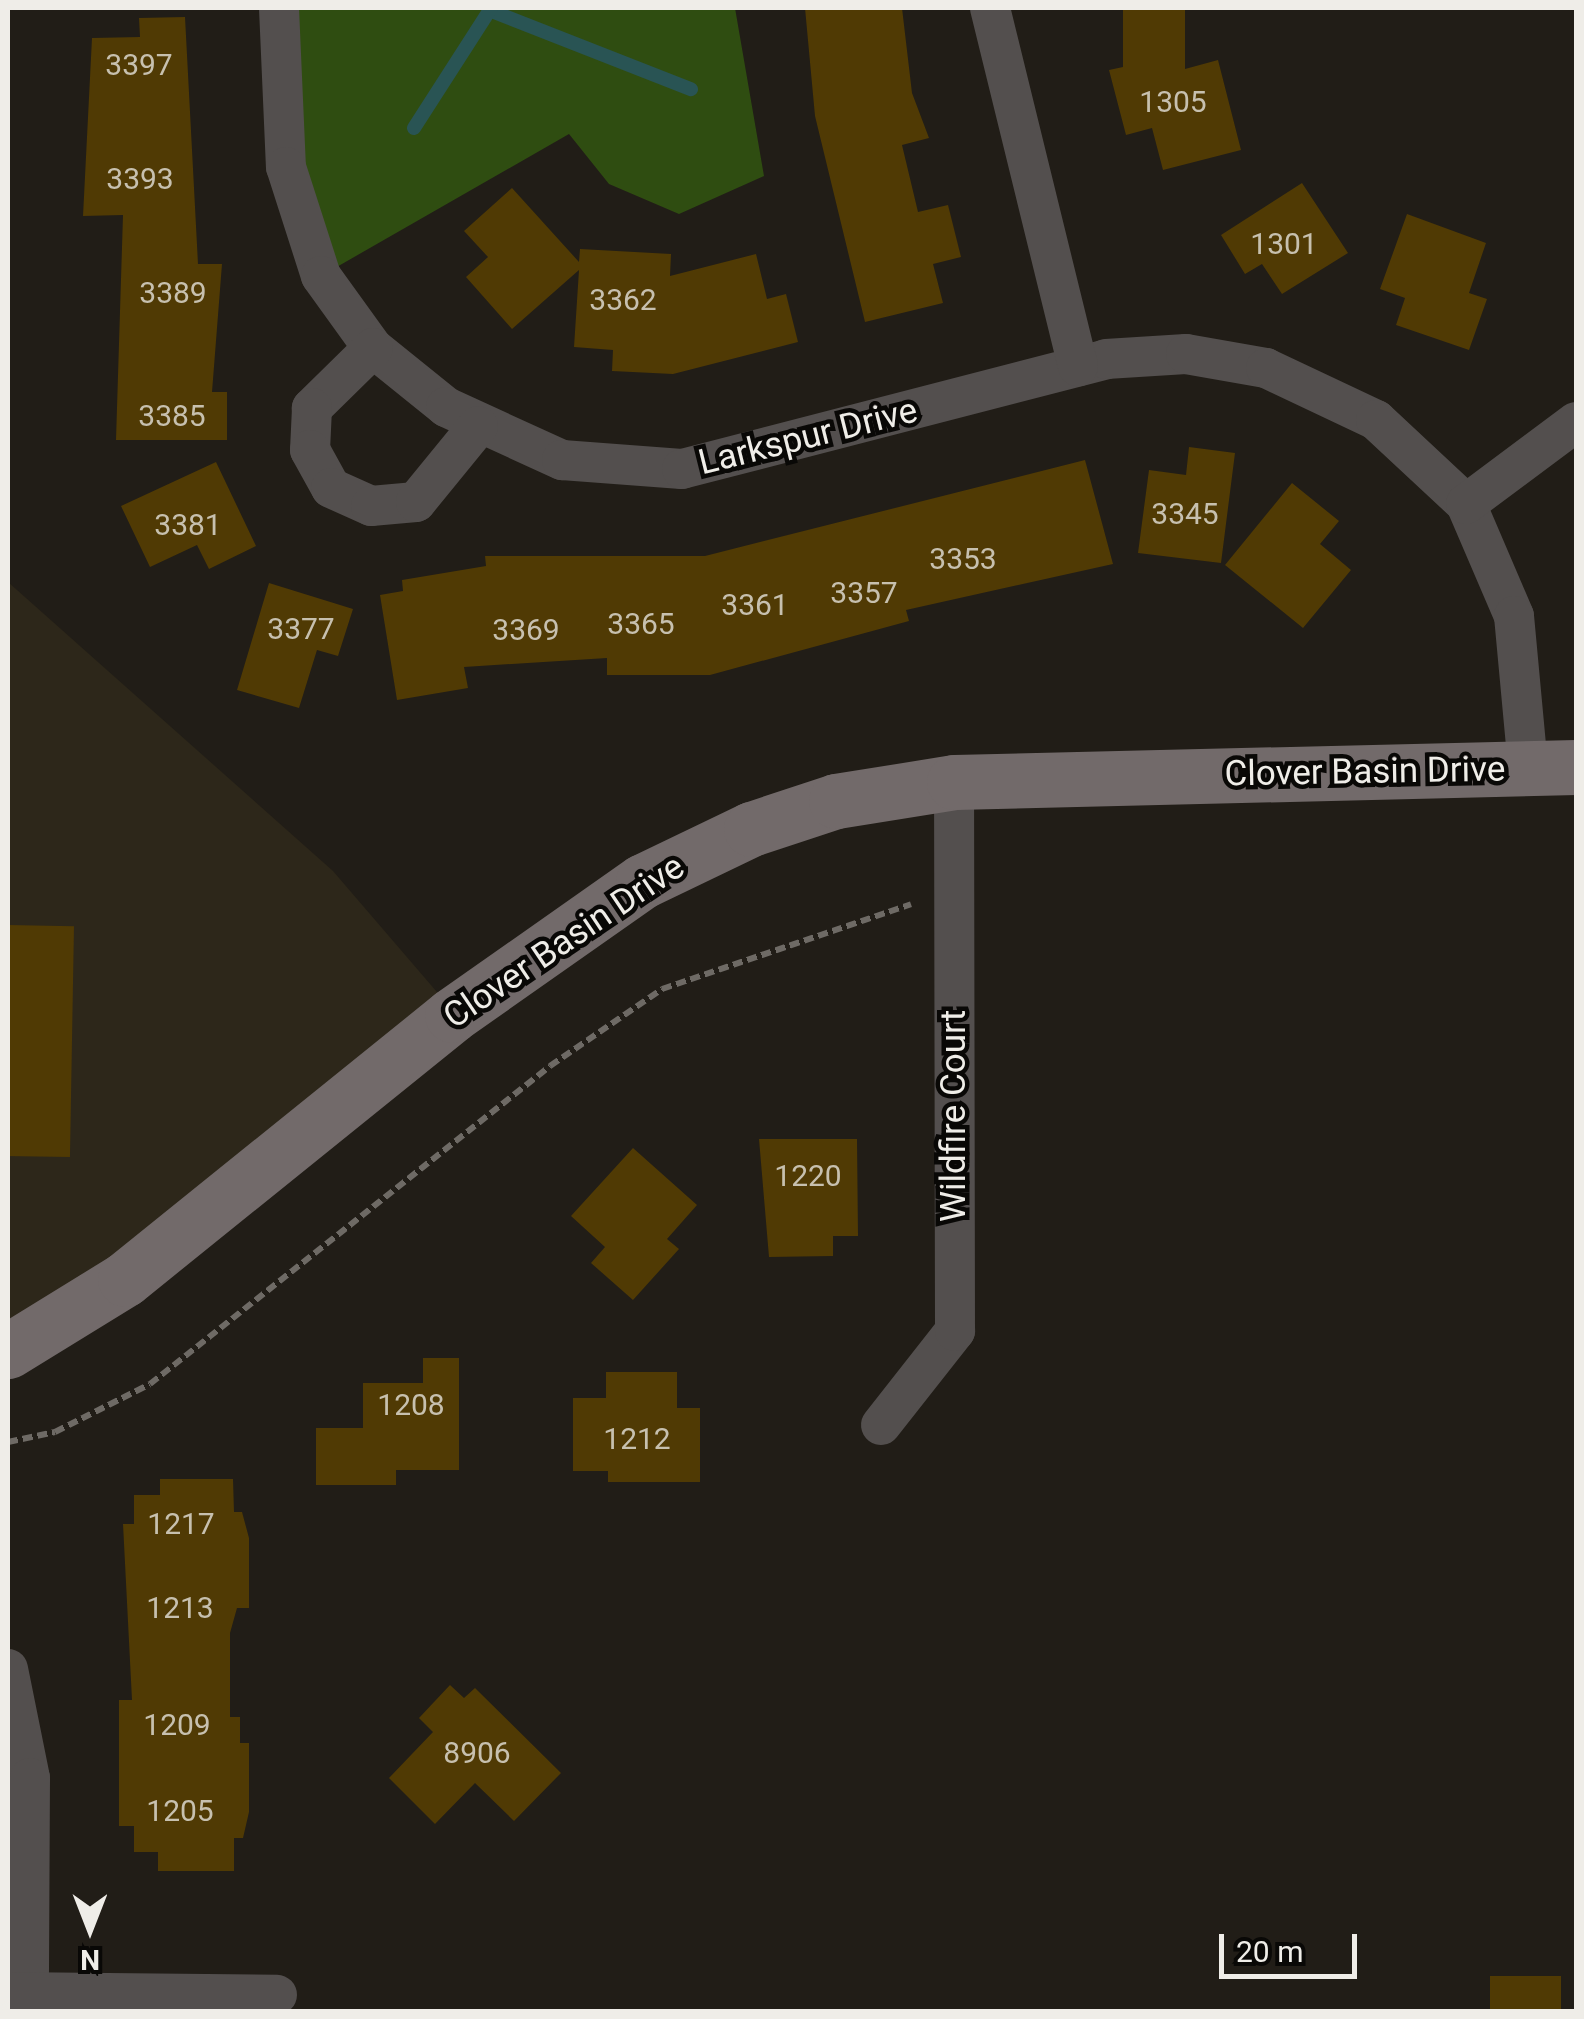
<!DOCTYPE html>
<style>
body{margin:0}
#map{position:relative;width:1584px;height:2019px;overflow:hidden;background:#211d17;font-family:Roboto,sans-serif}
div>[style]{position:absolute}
.built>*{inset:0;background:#2d271a}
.green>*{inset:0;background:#2f4d11}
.stream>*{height:14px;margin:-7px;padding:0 7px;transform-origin:7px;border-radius:7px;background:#295454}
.building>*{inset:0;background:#503a04;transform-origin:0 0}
.path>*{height:6px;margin-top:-3px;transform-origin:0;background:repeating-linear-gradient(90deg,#6e6a65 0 10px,transparent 0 15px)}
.street>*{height:40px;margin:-20px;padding:0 20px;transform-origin:20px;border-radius:20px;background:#534f4e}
.secondary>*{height:55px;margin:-27.5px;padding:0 27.5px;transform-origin:27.5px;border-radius:27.5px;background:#726a6a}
span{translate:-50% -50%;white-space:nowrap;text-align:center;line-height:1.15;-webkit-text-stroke:9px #090806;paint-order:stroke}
.number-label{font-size:30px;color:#c7c0af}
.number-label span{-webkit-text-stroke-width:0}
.street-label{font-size:35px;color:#efede8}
.frame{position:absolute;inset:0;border:10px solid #efede8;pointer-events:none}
.north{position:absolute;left:40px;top:1879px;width:100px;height:100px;-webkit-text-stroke:8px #090806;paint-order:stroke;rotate:180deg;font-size:28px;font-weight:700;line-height:40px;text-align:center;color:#efede8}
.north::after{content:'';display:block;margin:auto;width:35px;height:45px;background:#efede8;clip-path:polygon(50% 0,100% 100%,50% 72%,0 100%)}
.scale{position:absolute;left:1219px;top:1934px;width:138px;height:45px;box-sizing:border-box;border:5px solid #efede8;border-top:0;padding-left:12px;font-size:30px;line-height:35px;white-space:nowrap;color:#efede8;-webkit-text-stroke:8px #090806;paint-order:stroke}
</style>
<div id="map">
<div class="built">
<div style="clip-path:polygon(8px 582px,333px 871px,455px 1013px,8px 1351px)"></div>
</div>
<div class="green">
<div style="clip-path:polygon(279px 8px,735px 8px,764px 176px,679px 214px,609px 184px,569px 134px,321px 276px)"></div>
</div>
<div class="stream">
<div style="left:489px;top:10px;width:217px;rotate:21.4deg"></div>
<div style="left:414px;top:128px;width:143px;rotate:-57.3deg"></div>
</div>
<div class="building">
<div style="clip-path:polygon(805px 8px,902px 8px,912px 93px,929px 138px,902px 145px,918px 212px,948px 205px,961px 257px,933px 264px,943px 303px,865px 322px,815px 116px)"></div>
<div style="clip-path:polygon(1123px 8px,1185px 8px,1185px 69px,1218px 60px,1241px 150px,1163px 170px,1152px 128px,1126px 135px,1109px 70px,1123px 67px)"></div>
<div style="clip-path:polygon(185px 17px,198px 264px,222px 264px,212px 392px,227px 392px,227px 440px,116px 440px,123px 215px,83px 216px,92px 38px,140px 37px,139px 18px)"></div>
<div style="clip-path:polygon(1302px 183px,1348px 253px,1282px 294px,1262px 264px,1245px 274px,1221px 235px)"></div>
<div style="clip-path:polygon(512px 188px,579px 262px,580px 249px,671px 254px,670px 276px,756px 254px,767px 299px,786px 294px,798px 342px,673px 374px,612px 371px,613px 350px,574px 347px,579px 270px,512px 329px,466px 277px,488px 257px,464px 231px)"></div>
<div style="clip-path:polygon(1407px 214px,1486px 243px,1469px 293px,1487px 299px,1469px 350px,1396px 325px,1405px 298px,1380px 289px)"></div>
<div style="clip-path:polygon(1189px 447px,1235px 453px,1221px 563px,1138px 553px,1149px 470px,1186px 475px)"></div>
<div style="clip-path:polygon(1085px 460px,1113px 564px,906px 610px,909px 621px,710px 675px,607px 675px,607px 658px,464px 667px,468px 688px,397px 700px,380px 595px,403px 591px,402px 580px,486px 566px,485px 556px,705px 556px)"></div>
<div style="clip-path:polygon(216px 462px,256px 546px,209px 569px,197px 545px,150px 567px,121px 506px)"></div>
<div style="clip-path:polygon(1292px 483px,1339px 521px,1320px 544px,1351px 570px,1303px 628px,1225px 565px)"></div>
<div style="clip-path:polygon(269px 583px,353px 609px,338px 656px,317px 650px,299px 708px,237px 690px)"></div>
<div style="left:8px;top:925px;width:66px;height:231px;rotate:1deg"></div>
<div style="clip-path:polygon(759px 1139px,857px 1139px,858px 1236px,833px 1236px,833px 1256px,769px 1257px)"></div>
<div style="clip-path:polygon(633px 1148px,697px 1205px,667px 1239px,679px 1249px,633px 1300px,591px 1263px,605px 1247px,571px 1216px)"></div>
<div style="clip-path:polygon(423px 1358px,459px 1358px,459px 1470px,396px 1470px,396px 1485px,316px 1485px,316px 1428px,363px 1428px,363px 1383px,423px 1383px)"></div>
<div style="clip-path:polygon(606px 1372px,677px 1372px,677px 1408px,700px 1408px,700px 1482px,608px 1482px,608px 1471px,573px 1471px,573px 1398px,606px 1398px)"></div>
<div style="clip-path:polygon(160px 1479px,233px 1479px,234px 1512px,242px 1512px,249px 1538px,249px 1608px,237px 1608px,230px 1633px,230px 1717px,240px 1717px,240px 1743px,249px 1743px,249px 1812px,243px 1838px,234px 1838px,234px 1871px,158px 1871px,158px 1852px,134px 1852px,134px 1826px,119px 1826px,119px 1700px,132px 1700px,123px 1524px,134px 1524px,134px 1495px,160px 1495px)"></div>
<div style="clip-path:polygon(450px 1685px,464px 1698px,475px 1688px,561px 1773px,514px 1821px,475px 1783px,435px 1824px,389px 1778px,433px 1732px,419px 1718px)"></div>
<div style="left:1490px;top:1976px;width:71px;height:36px"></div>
</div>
<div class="path">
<div style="left:8px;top:1442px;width:48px;rotate:-12deg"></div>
<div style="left:55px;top:1432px;width:106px;rotate:-26.8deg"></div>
<div style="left:150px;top:1384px;width:511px;rotate:-38.48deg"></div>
<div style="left:550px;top:1066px;width:136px;rotate:-34.5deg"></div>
<div style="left:662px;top:989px;width:263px;rotate:-18.8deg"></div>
</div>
<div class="street">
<div style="left:279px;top:8px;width:159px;rotate:87.5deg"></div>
<div style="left:286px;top:167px;width:114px;rotate:72.2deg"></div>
<div style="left:321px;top:276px;width:89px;rotate:54.2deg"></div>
<div style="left:373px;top:348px;width:94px;rotate:38.9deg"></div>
<div style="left:446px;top:407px;width:128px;rotate:24.6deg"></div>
<div style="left:562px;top:460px;width:120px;rotate:4.3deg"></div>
<div style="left:682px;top:469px;width:438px;rotate:-14.5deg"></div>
<div style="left:1106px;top:359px;width:80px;rotate:-3.6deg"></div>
<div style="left:1186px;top:354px;width:81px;rotate:9.9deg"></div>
<div style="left:1266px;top:368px;width:122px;rotate:25.3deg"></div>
<div style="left:1376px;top:420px;width:123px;rotate:43deg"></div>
<div style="left:1466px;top:504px;width:122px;rotate:66.8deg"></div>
<div style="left:1514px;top:616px;width:153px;rotate:84.7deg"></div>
<div style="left:990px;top:8px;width:369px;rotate:76.2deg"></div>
<div style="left:373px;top:348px;width:86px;rotate:135.5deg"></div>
<div style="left:312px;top:408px;width:42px;rotate:92.7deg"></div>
<div style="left:310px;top:450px;width:43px;rotate:61.1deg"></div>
<div style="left:331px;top:488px;width:44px;rotate:24.2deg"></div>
<div style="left:371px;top:506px;width:45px;rotate:-5.1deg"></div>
<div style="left:416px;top:502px;width:98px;rotate:-50.8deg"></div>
<div style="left:1466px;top:504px;width:137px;rotate:-36.7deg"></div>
<div style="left:881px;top:1425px;width:120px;rotate:-51.8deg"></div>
<div style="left:955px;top:1331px;width:549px;rotate:-90.1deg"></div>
<div style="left:8px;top:1669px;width:111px;rotate:78.6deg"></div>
<div style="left:30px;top:1778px;width:214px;rotate:90.3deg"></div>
<div style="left:8px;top:1992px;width:269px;rotate:0.6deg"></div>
</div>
<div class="secondary">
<div style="left:8px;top:1351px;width:137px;rotate:-31.6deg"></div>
<div style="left:125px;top:1279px;width:420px;rotate:-38.9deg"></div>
<div style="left:452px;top:1015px;width:233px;rotate:-35.1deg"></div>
<div style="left:643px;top:881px;width:120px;rotate:-25.7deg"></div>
<div style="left:751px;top:829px;width:89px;rotate:-18.2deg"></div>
<div style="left:836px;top:801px;width:120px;rotate:-9.1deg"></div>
<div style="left:954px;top:782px;width:622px;rotate:-1.38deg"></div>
</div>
<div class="number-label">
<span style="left:139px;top:65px">3397</span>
<span style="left:1173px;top:102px">1305</span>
<span style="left:140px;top:179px">3393</span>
<span style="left:1284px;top:244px">1301</span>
<span style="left:173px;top:293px">3389</span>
<span style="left:623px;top:300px">3362</span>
<span style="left:172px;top:416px">3385</span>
<span style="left:1185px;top:514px">3345</span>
<span style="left:188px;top:525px">3381</span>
<span style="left:963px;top:559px">3353</span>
<span style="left:864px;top:593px">3357</span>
<span style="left:755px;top:605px">3361</span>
<span style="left:641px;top:624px">3365</span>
<span style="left:301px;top:629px">3377</span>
<span style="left:526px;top:630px">3369</span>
<span style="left:808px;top:1176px">1220</span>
<span style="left:411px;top:1405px">1208</span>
<span style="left:637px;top:1439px">1212</span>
<span style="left:181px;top:1524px">1217</span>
<span style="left:180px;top:1608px">1213</span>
<span style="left:177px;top:1725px">1209</span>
<span style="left:477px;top:1753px">8906</span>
<span style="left:180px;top:1811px">1205</span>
</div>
<div class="street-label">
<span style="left:808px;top:437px;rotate:-14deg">Larkspur Drive</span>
<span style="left:1365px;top:772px;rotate:-1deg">Clover Basin Drive</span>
<span style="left:564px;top:942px;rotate:-34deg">Clover Basin Drive</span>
<span style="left:954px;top:1116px;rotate:-90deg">Wildfire Court</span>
</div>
<div class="frame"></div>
<div class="north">N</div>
<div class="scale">20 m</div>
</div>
